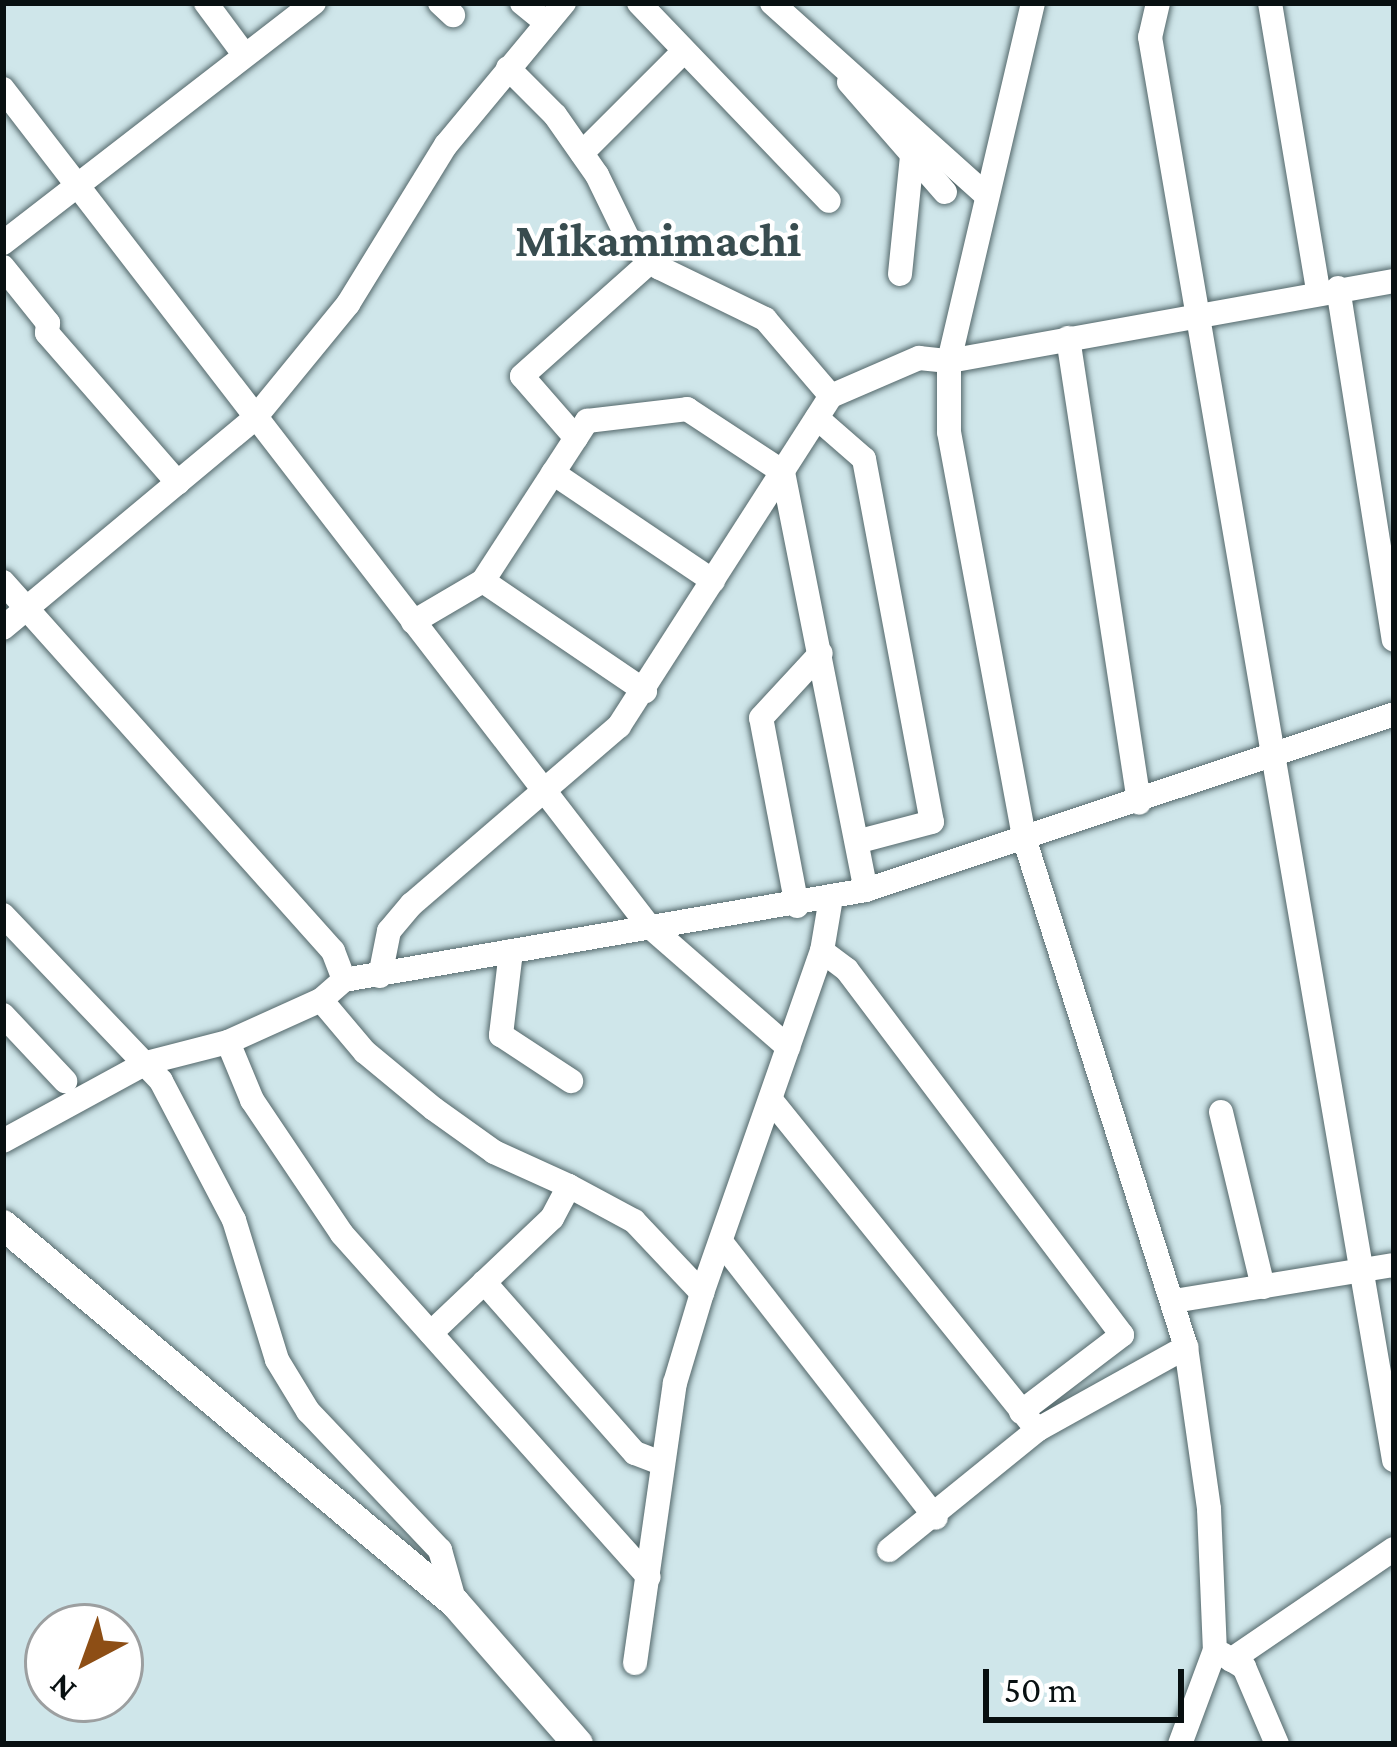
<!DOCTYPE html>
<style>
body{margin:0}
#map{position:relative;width:1397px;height:1747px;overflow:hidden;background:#cfe6ea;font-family:"Crimson Pro",serif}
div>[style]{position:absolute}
.roads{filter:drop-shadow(0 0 3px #53676a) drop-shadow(0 0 3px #53676a)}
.minor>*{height:24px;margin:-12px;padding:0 12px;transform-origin:12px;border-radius:12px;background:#fff}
.tertiary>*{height:30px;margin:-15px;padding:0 15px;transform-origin:15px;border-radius:15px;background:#fff}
span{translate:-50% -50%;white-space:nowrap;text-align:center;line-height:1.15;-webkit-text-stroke:9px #fff;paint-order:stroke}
.quarter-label{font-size:48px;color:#384c4f;font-weight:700}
.frame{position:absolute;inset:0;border:6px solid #081011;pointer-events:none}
.north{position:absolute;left:24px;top:1603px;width:120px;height:120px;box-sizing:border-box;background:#fff;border:3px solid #9c9fa0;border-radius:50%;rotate:221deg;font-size:33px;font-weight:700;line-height:48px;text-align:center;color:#081011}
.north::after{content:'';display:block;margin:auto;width:42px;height:54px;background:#8d4e15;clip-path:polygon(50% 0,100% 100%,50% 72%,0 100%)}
.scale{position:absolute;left:983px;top:1669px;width:201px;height:54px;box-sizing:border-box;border:6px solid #081011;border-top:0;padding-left:15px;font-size:36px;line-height:42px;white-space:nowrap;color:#081011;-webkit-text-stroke:9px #fff;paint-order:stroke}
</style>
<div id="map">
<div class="roads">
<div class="minor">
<div style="left:206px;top:3px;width:62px;rotate:53.5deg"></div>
<div style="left:440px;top:3px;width:18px;rotate:43deg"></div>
<div style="left:522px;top:3px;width:32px;rotate:39deg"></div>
<div style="left:639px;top:3px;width:274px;rotate:46.2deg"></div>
<div style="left:772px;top:3px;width:288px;rotate:41.9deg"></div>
<div style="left:1033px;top:3px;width:368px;rotate:103.2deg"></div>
<div style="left:949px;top:361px;width:71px;rotate:90deg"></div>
<div style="left:949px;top:432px;width:416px;rotate:79.5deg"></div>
<div style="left:1025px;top:841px;width:531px;rotate:72.35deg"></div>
<div style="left:1186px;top:1347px;width:164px;rotate:81.9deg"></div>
<div style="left:1209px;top:1509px;width:141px;rotate:87.6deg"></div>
<div style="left:1215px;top:1650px;width:100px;rotate:110.4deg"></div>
<div style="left:1158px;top:3px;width:35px;rotate:103deg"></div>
<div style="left:1150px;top:37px;width:1444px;rotate:80.27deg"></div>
<div style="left:1270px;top:3px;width:292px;rotate:80.5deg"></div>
<div style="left:508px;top:68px;width:66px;rotate:45deg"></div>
<div style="left:555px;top:115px;width:73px;rotate:55deg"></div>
<div style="left:597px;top:175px;width:76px;rotate:64.1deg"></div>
<div style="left:630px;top:243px;width:39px;rotate:40deg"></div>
<div style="left:660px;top:268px;width:117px;rotate:25.9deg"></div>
<div style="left:765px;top:319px;width:101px;rotate:49.4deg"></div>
<div style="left:849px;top:82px;width:146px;rotate:48.9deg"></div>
<div style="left:3px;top:89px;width:1056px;rotate:52.35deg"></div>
<div style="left:648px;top:925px;width:186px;rotate:41.1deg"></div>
<div style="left:582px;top:153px;width:144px;rotate:-45deg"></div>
<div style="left:3px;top:243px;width:393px;rotate:-37.7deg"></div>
<div style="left:3px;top:267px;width:72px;rotate:51.2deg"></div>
<div style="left:48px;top:323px;width:10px;rotate:96deg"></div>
<div style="left:47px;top:333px;width:199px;rotate:48.9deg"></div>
<div style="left:900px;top:274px;width:120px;rotate:-84.2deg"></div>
<div style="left:1338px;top:288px;width:356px;rotate:81deg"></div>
<div style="left:1068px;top:338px;width:470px;rotate:81.3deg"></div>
<div style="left:817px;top:418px;width:62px;rotate:41.1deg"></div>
<div style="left:864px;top:459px;width:369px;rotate:79.4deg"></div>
<div style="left:932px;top:822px;width:74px;rotate:165.2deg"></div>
<div style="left:576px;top:438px;width:82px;rotate:-131.1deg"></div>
<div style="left:522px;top:376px;width:173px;rotate:-41.7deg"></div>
<div style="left:553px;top:473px;width:193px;rotate:34deg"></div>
<div style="left:483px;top:581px;width:196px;rotate:34.2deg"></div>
<div style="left:3px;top:582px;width:495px;rotate:48.2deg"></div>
<div style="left:333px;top:951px;width:31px;rotate:69deg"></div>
<div style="left:413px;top:622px;width:81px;rotate:-30.4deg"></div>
<div style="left:483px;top:581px;width:191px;rotate:-57deg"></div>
<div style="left:587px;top:421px;width:101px;rotate:-6.8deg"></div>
<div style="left:687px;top:409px;width:115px;rotate:33.3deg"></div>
<div style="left:783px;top:472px;width:426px;rotate:78.8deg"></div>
<div style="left:3px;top:628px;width:327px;rotate:-39.8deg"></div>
<div style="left:254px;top:419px;width:149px;rotate:-50.7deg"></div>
<div style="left:348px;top:304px;width:187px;rotate:-58.4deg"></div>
<div style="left:446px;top:145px;width:185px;rotate:-50.3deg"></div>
<div style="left:797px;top:906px;width:191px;rotate:-100.8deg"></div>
<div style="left:761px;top:718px;width:88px;rotate:-47.3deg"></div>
<div style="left:3px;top:915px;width:229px;rotate:46.4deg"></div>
<div style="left:161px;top:1081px;width:157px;rotate:62.3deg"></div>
<div style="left:234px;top:1220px;width:146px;rotate:72.9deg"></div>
<div style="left:277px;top:1360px;width:60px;rotate:58.7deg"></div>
<div style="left:308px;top:1411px;width:192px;rotate:46.5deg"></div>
<div style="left:440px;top:1550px;width:55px;rotate:74.2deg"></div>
<div style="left:511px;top:951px;width:85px;rotate:96.8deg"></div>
<div style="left:501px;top:1035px;width:84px;rotate:33.3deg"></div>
<div style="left:822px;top:951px;width:31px;rotate:37deg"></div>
<div style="left:847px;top:970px;width:457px;rotate:53deg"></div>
<div style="left:1122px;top:1335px;width:127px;rotate:142.7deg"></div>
<div style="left:380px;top:976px;width:46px;rotate:-78.7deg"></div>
<div style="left:389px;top:931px;width:35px;rotate:-50deg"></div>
<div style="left:412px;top:904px;width:273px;rotate:-40.7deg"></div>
<div style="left:619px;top:726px;width:392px;rotate:-57.3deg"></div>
<div style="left:831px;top:396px;width:96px;rotate:-23.4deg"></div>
<div style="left:919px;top:358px;width:30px;rotate:6deg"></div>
<div style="left:949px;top:361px;width:452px;rotate:-10.2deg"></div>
<div style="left:321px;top:1000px;width:68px;rotate:49.8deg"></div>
<div style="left:365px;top:1052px;width:89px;rotate:39.6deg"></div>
<div style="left:434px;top:1109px;width:74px;rotate:35.6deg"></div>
<div style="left:494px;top:1152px;width:82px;rotate:24.4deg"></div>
<div style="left:569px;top:1186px;width:36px;rotate:118deg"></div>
<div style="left:552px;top:1218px;width:167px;rotate:136.5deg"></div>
<div style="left:3px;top:1015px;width:91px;rotate:46.8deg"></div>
<div style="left:228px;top:1042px;width:63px;rotate:67.5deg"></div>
<div style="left:252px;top:1100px;width:161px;rotate:56.1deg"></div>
<div style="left:342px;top:1234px;width:460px;rotate:48.2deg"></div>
<div style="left:771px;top:1100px;width:424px;rotate:51.1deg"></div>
<div style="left:1221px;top:1112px;width:180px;rotate:76.5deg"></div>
<div style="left:3px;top:1141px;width:163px;rotate:-28.6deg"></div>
<div style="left:146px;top:1063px;width:85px;rotate:-14.4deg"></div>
<div style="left:228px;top:1042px;width:102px;rotate:-24.3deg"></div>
<div style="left:321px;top:1000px;width:30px;rotate:-41deg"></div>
<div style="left:344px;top:980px;width:530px;rotate:-9.78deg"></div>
<div style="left:866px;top:890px;width:557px;rotate:-18.43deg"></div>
<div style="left:569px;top:1186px;width:74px;rotate:28.3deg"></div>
<div style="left:634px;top:1221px;width:99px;rotate:46.6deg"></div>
<div style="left:702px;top:1293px;width:362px;rotate:-70.7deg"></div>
<div style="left:822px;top:951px;width:54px;rotate:-80.4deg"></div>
<div style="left:722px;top:1243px;width:348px;rotate:52.1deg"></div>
<div style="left:484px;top:1282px;width:228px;rotate:48.6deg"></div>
<div style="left:635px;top:1453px;width:30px;rotate:21deg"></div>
<div style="left:1174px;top:1301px;width:223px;rotate:-9.3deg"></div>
<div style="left:889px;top:1550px;width:191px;rotate:-39deg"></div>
<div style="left:1037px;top:1430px;width:171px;rotate:-29.1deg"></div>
<div style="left:1222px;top:1654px;width:26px;rotate:31deg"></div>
<div style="left:1244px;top:1667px;width:84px;rotate:66.8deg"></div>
<div style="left:1231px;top:1660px;width:197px;rotate:-34.3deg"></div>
<div style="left:635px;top:1663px;width:283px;rotate:-81.9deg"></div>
<div style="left:675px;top:1383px;width:94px;rotate:-73.3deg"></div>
</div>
<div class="tertiary">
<div style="left:3px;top:1225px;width:589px;rotate:39.91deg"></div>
<div style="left:455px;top:1603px;width:187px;rotate:48.9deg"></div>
</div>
</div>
<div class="quarter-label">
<span style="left:658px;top:240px">Mikamimachi</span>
</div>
<div class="frame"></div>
<div class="north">N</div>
<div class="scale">50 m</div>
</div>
